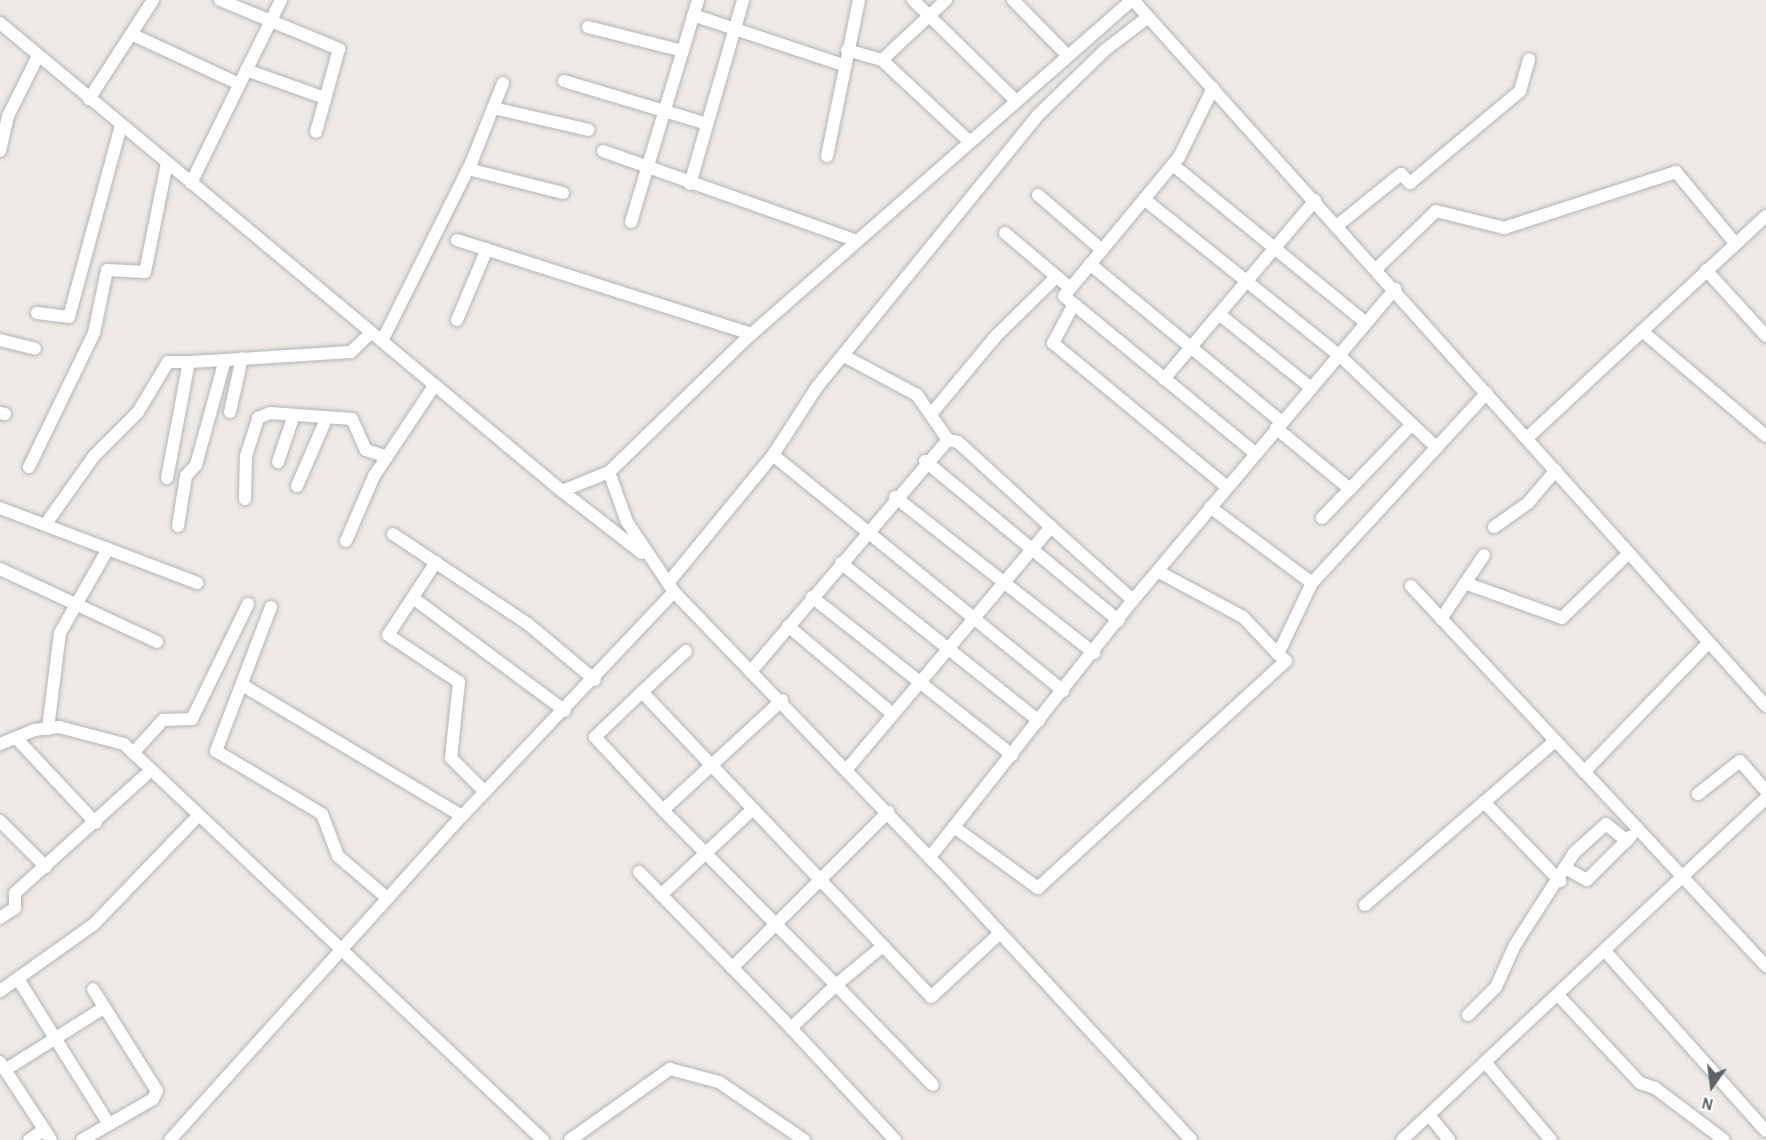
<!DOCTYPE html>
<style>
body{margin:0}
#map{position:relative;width:1766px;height:1140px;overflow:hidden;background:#efeae5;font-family:"Alegreya Sans",sans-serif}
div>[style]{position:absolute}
.roads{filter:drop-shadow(0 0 2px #b1b5b8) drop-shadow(0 0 2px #b1b5b8)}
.minor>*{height:12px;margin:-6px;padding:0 6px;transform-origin:6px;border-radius:6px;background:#fff}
span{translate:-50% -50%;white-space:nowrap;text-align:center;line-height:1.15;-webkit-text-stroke:4.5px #fff;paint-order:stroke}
.north{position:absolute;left:1682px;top:1056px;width:60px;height:60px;-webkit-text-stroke:4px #fff;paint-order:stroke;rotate:194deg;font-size:16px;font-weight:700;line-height:24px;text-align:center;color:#5d6366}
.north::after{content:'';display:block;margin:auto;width:21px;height:27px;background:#5d6366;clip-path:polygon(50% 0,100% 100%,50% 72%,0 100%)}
</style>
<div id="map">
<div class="roads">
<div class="minor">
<div style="left:220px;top:0;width:129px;rotate:22.4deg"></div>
<div style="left:339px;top:49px;width:86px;rotate:105.5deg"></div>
<div style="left:913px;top:0;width:144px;rotate:44.4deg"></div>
<div style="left:1013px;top:0;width:78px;rotate:45.5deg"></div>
<div style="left:1132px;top:0;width:512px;rotate:138.72deg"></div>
<div style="left:747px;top:338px;width:192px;rotate:135.8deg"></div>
<div style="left:609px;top:472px;width:53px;rotate:70.2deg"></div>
<div style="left:627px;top:522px;width:84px;rotate:56.1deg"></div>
<div style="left:674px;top:592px;width:405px;rotate:46.1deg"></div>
<div style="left:955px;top:884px;width:348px;rotate:47.3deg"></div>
<div style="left:1133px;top:0;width:948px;rotate:48.12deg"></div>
<div style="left:693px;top:15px;width:158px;rotate:18.4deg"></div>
<div style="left:0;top:23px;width:731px;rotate:39.79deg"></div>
<div style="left:562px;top:491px;width:51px;rotate:-22deg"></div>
<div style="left:588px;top:27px;width:98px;rotate:14.2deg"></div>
<div style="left:131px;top:34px;width:119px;rotate:24.8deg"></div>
<div style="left:847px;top:50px;width:36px;rotate:16deg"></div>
<div style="left:882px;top:60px;width:120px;rotate:43deg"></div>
<div style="left:882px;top:60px;width:88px;rotate:-43.2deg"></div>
<div style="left:246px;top:70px;width:84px;rotate:19.5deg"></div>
<div style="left:564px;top:81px;width:149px;rotate:16.7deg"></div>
<div style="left:1213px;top:88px;width:77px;rotate:116.2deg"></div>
<div style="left:1179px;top:157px;width:180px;rotate:129.6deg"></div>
<div style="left:1064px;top:296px;width:247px;rotate:39.4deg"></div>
<div style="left:89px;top:99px;width:118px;rotate:-57.1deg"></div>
<div style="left:493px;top:108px;width:98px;rotate:12.9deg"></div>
<div style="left:0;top:151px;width:36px;rotate:-77deg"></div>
<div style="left:8px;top:116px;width:67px;rotate:-63.4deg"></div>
<div style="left:603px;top:151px;width:269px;rotate:19.5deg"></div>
<div style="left:827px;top:156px;width:159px;rotate:-78.4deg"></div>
<div style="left:1173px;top:165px;width:249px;rotate:39.3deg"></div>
<div style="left:468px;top:169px;width:98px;rotate:14.2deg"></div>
<div style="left:191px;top:183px;width:204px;rotate:-63.8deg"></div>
<div style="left:690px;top:184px;width:191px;rotate:-73.9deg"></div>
<div style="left:1038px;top:195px;width:84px;rotate:40.7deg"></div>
<div style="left:1144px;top:199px;width:250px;rotate:38.7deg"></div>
<div style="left:1339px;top:355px;width:135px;rotate:43.5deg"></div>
<div style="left:631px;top:222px;width:232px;rotate:-73.2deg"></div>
<div style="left:1338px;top:225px;width:81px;rotate:-39deg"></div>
<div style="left:1401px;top:174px;width:13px;rotate:45deg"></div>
<div style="left:1410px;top:183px;width:143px;rotate:-39.9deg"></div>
<div style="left:1520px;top:91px;width:33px;rotate:-74deg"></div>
<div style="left:1005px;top:233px;width:85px;rotate:40.2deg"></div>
<div style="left:457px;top:240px;width:309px;rotate:17.7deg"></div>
<div style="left:1090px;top:264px;width:249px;rotate:39.5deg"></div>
<div style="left:1376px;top:269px;width:83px;rotate:-44deg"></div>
<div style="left:1436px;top:211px;width:70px;rotate:14deg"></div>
<div style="left:1504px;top:228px;width:181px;rotate:-18deg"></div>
<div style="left:1676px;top:172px;width:92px;rotate:50.3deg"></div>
<div style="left:1706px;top:270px;width:89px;rotate:47.7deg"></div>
<div style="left:1074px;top:304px;width:44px;rotate:118.3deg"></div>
<div style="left:1053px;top:343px;width:226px;rotate:39.6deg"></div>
<div style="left:37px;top:313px;width:32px;rotate:7deg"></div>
<div style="left:69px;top:317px;width:198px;rotate:-74.8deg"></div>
<div style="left:1219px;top:314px;width:118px;rotate:38.8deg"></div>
<div style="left:457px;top:320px;width:77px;rotate:-67.1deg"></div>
<div style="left:1642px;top:331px;width:162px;rotate:40.3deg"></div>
<div style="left:0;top:340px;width:36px;rotate:14deg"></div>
<div style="left:382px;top:341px;width:201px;rotate:-63.4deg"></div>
<div style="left:472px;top:161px;width:84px;rotate:-68.3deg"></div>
<div style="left:844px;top:356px;width:83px;rotate:28.1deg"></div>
<div style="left:917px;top:395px;width:55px;rotate:55.4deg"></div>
<div style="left:1164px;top:379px;width:234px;rotate:-49.8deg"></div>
<div style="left:230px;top:412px;width:55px;rotate:-77.5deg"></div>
<div style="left:0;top:413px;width:5px;rotate:11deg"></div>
<div style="left:932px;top:413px;width:100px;rotate:-50.3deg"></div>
<div style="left:996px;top:336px;width:84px;rotate:-44.5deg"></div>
<div style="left:1276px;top:428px;width:96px;rotate:39.5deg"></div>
<div style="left:1527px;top:438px;width:326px;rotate:-42.9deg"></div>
<div style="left:773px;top:455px;width:374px;rotate:39.1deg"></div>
<div style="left:925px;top:461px;width:251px;rotate:39.5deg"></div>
<div style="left:278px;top:462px;width:50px;rotate:-71.2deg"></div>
<div style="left:29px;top:467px;width:149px;rotate:-64.1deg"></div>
<div style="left:94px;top:333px;width:64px;rotate:-78.3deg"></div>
<div style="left:107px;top:270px;width:38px;rotate:3deg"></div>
<div style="left:145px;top:272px;width:111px;rotate:-78.6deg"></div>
<div style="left:167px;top:478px;width:118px;rotate:-79.3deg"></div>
<div style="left:189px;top:362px;width:36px;rotate:-3deg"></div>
<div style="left:297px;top:486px;width:75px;rotate:-66.5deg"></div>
<div style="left:562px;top:491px;width:101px;rotate:37.8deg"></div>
<div style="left:895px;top:497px;width:253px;rotate:38.1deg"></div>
<div style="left:245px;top:499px;width:43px;rotate:-88.7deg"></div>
<div style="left:246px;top:456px;width:40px;rotate:-72deg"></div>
<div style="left:258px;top:418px;width:13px;rotate:-23deg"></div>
<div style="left:270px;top:413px;width:82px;rotate:4.2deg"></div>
<div style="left:352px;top:419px;width:34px;rotate:66deg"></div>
<div style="left:366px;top:450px;width:22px;rotate:18deg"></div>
<div style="left:1210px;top:507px;width:127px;rotate:36.7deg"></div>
<div style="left:0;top:508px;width:211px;rotate:20.8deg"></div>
<div style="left:1322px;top:518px;width:130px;rotate:-46.2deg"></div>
<div style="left:45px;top:525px;width:85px;rotate:-54.6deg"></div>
<div style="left:94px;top:456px;width:62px;rotate:-45deg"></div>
<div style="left:138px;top:412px;width:58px;rotate:-59deg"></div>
<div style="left:168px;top:362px;width:21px"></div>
<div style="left:178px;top:526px;width:51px;rotate:-80.9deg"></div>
<div style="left:186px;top:476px;width:15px;rotate:-48deg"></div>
<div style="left:196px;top:465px;width:109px;rotate:-74.6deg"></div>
<div style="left:225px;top:360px;width:126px;rotate:-3.6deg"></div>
<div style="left:351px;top:352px;width:28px;rotate:-44deg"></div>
<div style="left:1494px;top:527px;width:42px;rotate:-35.2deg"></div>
<div style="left:1528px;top:503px;width:43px;rotate:-49.7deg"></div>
<div style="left:393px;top:534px;width:162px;rotate:33.7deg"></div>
<div style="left:528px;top:624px;width:87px;rotate:39.9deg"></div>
<div style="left:346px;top:541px;width:71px;rotate:-66.7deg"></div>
<div style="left:374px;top:476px;width:108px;rotate:-56.3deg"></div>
<div style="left:436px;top:562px;width:87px;rotate:123.3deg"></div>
<div style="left:388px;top:635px;width:85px;rotate:33.5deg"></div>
<div style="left:459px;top:682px;width:76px;rotate:96deg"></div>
<div style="left:451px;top:758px;width:48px;rotate:45deg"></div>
<div style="left:841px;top:563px;width:253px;rotate:38.6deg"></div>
<div style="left:0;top:569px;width:173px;rotate:24.9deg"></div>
<div style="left:1159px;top:572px;width:95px;rotate:28.2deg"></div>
<div style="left:1243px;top:617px;width:51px;rotate:46.6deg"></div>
<div style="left:1278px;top:654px;width:79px;rotate:-64.4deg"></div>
<div style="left:1312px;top:583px;width:258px;rotate:-47.4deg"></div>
<div style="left:668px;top:583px;width:166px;rotate:-50.6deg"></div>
<div style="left:773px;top:455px;width:81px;rotate:-57.1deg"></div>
<div style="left:817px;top:387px;width:352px;rotate:-50.9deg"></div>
<div style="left:1039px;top:114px;width:92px;rotate:-44.1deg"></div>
<div style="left:1105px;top:50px;width:54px;rotate:-37.5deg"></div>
<div style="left:1465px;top:583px;width:103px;rotate:19.8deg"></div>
<div style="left:1562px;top:618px;width:93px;rotate:-44.1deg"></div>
<div style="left:1411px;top:586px;width:520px;rotate:46.95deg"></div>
<div style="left:812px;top:597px;width:255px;rotate:38.3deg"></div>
<div style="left:413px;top:598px;width:189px;rotate:36.6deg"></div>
<div style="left:271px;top:607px;width:154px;rotate:110.9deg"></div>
<div style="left:216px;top:751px;width:123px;rotate:30.7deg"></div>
<div style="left:322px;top:814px;width:45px;rotate:69.1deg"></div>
<div style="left:338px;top:856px;width:65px;rotate:40.6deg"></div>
<div style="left:1441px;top:619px;width:77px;rotate:-56.1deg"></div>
<div style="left:788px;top:626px;width:137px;rotate:40deg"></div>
<div style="left:752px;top:670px;width:302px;rotate:-49.6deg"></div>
<div style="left:948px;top:440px;width:10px;rotate:11deg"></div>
<div style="left:958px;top:442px;width:126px;rotate:42.4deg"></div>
<div style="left:244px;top:686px;width:254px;rotate:30.8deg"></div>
<div style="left:642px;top:692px;width:60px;rotate:-43deg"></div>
<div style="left:48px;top:729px;width:97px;rotate:-82.9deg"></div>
<div style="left:60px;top:633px;width:97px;rotate:-60.3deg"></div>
<div style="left:17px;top:739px;width:115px;rotate:46.8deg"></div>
<div style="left:0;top:744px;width:37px;rotate:-22deg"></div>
<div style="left:34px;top:730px;width:25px;rotate:-7deg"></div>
<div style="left:59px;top:727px;width:67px;rotate:14.7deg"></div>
<div style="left:124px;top:744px;width:577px;rotate:43.38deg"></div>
<div style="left:133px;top:753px;width:45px;rotate:-47.7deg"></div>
<div style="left:163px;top:720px;width:29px;rotate:-2deg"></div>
<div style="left:192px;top:719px;width:128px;rotate:-64deg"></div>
<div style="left:847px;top:769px;width:317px;rotate:-49.9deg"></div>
<div style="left:1051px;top:527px;width:110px;rotate:41.7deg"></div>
<div style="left:1584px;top:772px;width:180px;rotate:-46.1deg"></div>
<div style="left:1698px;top:794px;width:53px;rotate:-38.2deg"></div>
<div style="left:1740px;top:761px;width:40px;rotate:49deg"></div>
<div style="left:1484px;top:802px;width:110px;rotate:46.1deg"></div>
<div style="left:663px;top:810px;width:100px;rotate:-133deg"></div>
<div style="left:595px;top:737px;width:65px;rotate:-43.8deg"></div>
<div style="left:642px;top:692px;width:420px;rotate:46.5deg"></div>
<div style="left:931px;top:997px;width:94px;rotate:-42.8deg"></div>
<div style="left:0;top:821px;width:65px;rotate:45deg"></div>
<div style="left:954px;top:827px;width:104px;rotate:36deg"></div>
<div style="left:1038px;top:888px;width:336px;rotate:-42.5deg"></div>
<div style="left:1286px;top:661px;width:11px;rotate:-139deg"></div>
<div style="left:930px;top:857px;width:328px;rotate:-51.7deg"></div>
<div style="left:1133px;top:600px;width:407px;rotate:-49.9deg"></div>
<div style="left:1565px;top:868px;width:25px;rotate:29deg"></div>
<div style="left:1587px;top:880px;width:62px;rotate:-45deg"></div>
<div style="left:639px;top:872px;width:218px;rotate:45.7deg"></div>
<div style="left:791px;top:1028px;width:62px;rotate:-43.7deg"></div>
<div style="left:836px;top:985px;width:246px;rotate:-134.7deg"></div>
<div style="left:663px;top:810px;width:162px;rotate:-42.7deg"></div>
<div style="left:661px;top:895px;width:126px;rotate:-43.1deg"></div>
<div style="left:1365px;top:905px;width:250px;rotate:-40.8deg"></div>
<div style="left:0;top:918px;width:18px;rotate:-34deg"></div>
<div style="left:15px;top:908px;width:15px;rotate:-90deg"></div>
<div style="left:15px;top:893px;width:182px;rotate:-42.1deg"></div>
<div style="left:883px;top:946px;width:61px;rotate:140.3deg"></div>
<div style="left:836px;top:985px;width:139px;rotate:45.9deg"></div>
<div style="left:1605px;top:951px;width:241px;rotate:48.2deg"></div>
<div style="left:732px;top:968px;width:221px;rotate:-45deg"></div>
<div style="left:18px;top:979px;width:171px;rotate:57.9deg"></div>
<div style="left:0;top:991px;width:114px;rotate:-35.4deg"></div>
<div style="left:93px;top:925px;width:149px;rotate:-46.1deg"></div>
<div style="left:1558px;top:995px;width:120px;rotate:47deg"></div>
<div style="left:1640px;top:1083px;width:16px;rotate:18deg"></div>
<div style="left:1655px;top:1088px;width:86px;rotate:37deg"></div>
<div style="left:1468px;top:1015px;width:40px;rotate:-45deg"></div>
<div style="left:1496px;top:987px;width:46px;rotate:-65.7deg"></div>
<div style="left:1515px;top:945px;width:109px;rotate:-57.3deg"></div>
<div style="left:1574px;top:853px;width:43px;rotate:-42.2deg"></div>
<div style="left:1606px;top:824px;width:27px;rotate:39deg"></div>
<div style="left:791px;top:1028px;width:153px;rotate:47.1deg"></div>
<div style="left:0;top:1062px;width:93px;rotate:56.8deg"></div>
<div style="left:1485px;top:1062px;width:102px;rotate:49.8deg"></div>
<div style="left:5px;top:1070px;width:118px;rotate:-32.2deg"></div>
<div style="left:1429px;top:1115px;width:32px;rotate:51deg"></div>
<div style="left:29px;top:1140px;width:18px;rotate:-34deg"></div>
<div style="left:82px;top:1140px;width:82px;rotate:-30deg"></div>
<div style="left:153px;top:1099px;width:9px;rotate:-63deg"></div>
<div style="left:157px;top:1091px;width:120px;rotate:-122.1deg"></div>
<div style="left:170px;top:1140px;width:436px;rotate:-48deg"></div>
<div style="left:462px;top:816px;width:308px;rotate:-46.6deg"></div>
<div style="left:570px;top:1140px;width:123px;rotate:-35.4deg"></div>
<div style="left:670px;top:1069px;width:51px;rotate:14.9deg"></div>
<div style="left:719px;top:1082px;width:103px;rotate:34.3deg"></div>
<div style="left:1402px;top:1140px;width:499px;rotate:-43.2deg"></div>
</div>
</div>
<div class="north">N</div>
</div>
